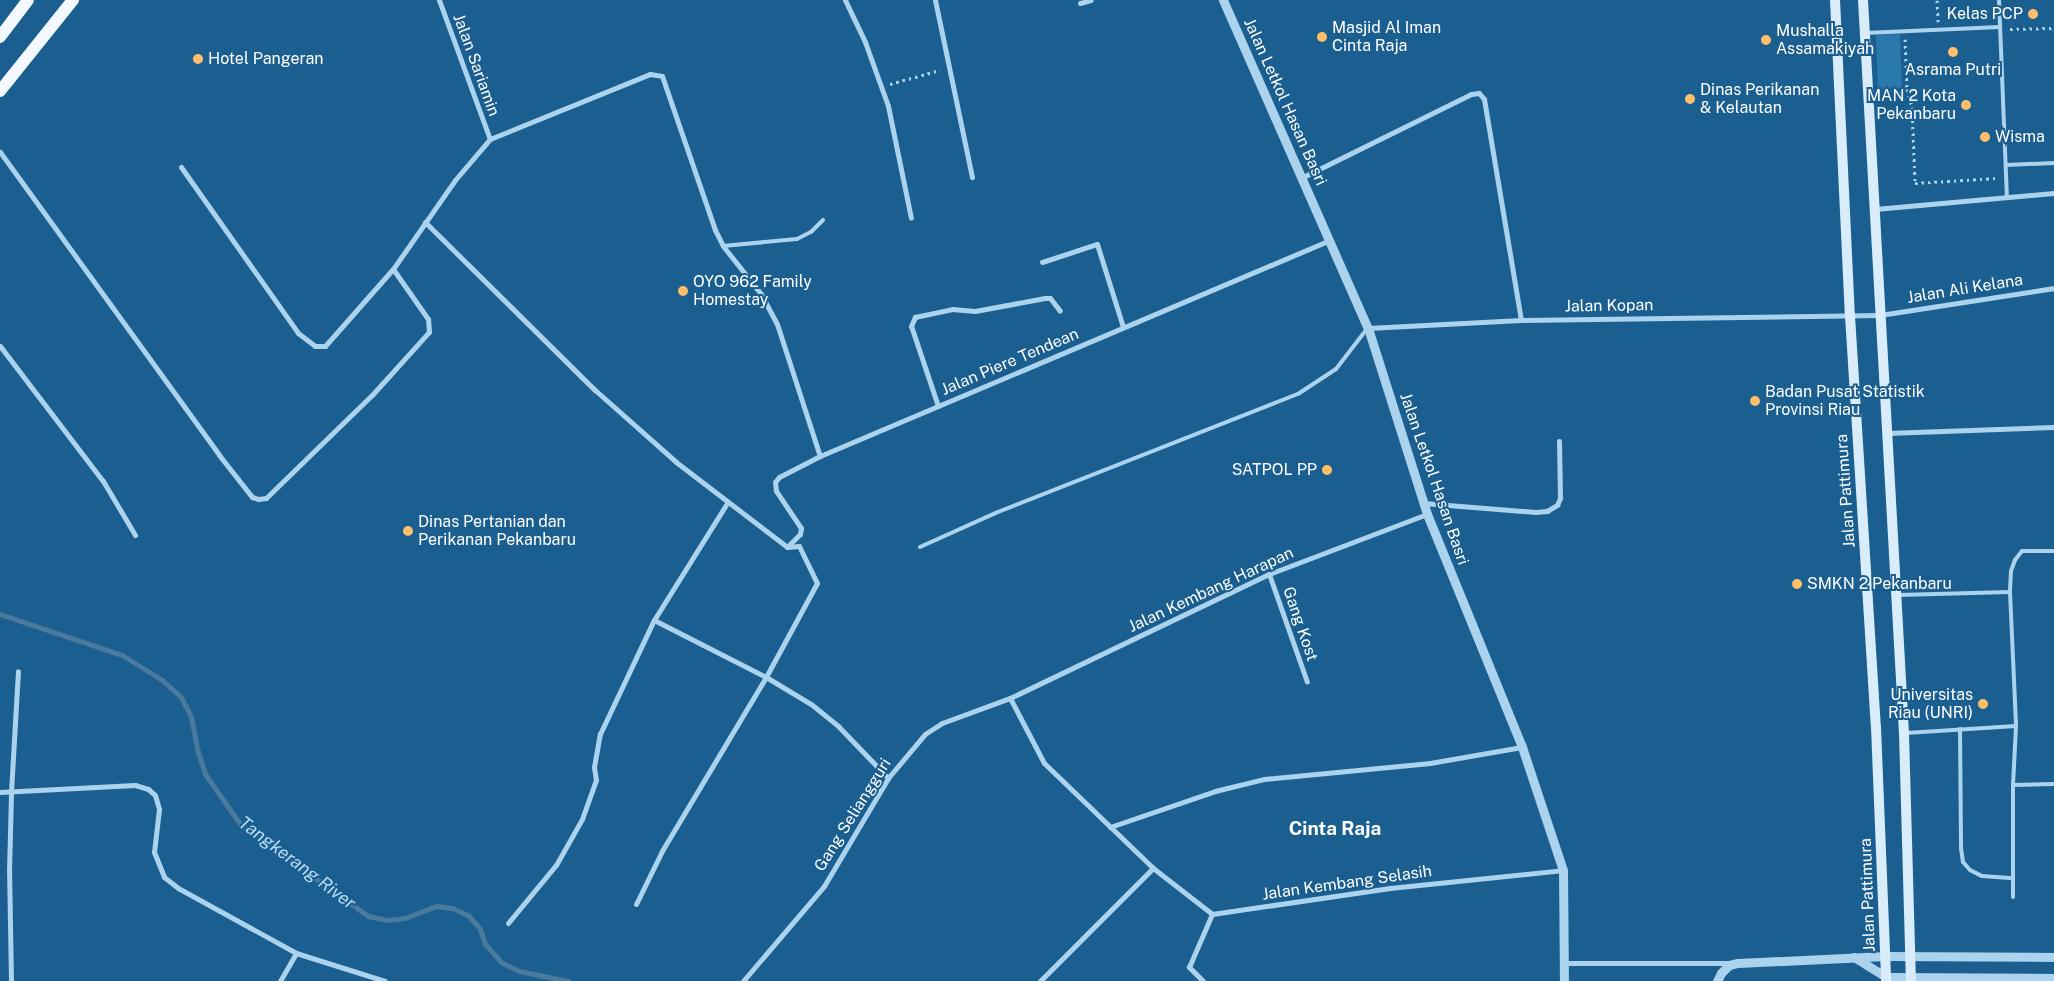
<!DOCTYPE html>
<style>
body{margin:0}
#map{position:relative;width:2054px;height:981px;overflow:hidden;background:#1b5f91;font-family:"Public Sans",sans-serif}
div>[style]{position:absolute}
.green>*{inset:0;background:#2b78ad;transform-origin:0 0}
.stream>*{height:5px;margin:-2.5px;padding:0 2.5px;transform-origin:2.5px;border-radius:2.5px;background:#4a7a9d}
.path>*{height:3px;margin-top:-1.5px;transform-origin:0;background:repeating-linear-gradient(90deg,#abd3ee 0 2.5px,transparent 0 6.5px)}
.service>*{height:4px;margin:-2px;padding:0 2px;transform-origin:2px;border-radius:2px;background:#abd3ee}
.minor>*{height:5px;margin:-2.5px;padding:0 2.5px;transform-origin:2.5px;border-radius:2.5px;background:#abd3ee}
.tertiary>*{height:9px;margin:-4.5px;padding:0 4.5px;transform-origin:4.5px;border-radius:4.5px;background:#abd3ee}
.secondary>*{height:10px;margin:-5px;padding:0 5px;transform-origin:5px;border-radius:5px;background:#d8ecfa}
.primary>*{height:12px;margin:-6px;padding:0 6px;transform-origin:6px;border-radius:6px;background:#f3f9ff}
.dots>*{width:14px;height:14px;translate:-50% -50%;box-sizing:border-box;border:2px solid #1b5f91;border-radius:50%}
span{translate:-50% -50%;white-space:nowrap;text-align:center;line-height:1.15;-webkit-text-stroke:4px #1b5f91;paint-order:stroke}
.poi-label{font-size:16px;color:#fff}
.right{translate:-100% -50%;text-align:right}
.left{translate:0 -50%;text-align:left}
.street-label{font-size:16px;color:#fff}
.water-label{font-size:18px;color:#b7dcf5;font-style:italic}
.quarter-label{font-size:19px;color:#fff;font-weight:700}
</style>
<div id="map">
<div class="green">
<div style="left:1900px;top:34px;width:54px;height:24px;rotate:88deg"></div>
</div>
<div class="stream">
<div style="left:0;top:614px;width:129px;rotate:18.6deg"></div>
<div style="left:122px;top:655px;width:47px;rotate:32deg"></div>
<div style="left:162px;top:680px;width:25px;rotate:42deg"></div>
<div style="left:181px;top:697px;width:22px;rotate:63deg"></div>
<div style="left:191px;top:717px;width:36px;rotate:79deg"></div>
<div style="left:198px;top:752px;width:23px;rotate:72deg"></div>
<div style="left:205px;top:774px;width:61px;rotate:55deg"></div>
<div style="left:240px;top:824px;width:158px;rotate:35.7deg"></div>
<div style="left:368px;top:916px;width:19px;rotate:12deg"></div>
<div style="left:387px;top:920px;width:18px;rotate:-6deg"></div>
<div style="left:405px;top:918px;width:33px;rotate:-21deg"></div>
<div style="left:436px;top:906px;width:16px;rotate:7deg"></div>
<div style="left:452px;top:908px;width:17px;rotate:24deg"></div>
<div style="left:468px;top:915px;width:18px;rotate:49deg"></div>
<div style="left:480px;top:929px;width:16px;rotate:72deg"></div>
<div style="left:485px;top:944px;width:24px;rotate:48deg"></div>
<div style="left:501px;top:962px;width:20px;rotate:27deg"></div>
<div style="left:519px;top:971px;width:50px;rotate:11.5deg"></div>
</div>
<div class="path">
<div style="left:1937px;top:0;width:22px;rotate:87deg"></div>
<div style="left:2010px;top:29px;width:44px;rotate:-1.3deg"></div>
<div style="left:1905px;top:39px;width:50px;rotate:87.7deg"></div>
<div style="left:1907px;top:89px;width:19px;rotate:74deg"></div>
<div style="left:1912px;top:107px;width:76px;rotate:87.7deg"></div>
<div style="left:1915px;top:183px;width:82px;rotate:-3.5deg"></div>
<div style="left:890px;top:84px;width:52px;rotate:-15.6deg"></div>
</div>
<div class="service">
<div style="left:1999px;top:0;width:197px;rotate:87.7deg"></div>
<div style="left:1865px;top:33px;width:135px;rotate:-2.5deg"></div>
<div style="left:2006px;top:165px;width:48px;rotate:-2.4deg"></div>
<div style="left:723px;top:246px;width:74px;rotate:-5.4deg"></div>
<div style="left:797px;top:239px;width:16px;rotate:-27deg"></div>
<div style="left:811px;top:232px;width:17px;rotate:-45deg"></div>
<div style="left:920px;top:547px;width:85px;rotate:-24.2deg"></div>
<div style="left:998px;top:512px;width:322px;rotate:-21.5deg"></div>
<div style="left:1298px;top:394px;width:45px;rotate:-33.3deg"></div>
<div style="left:1336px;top:369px;width:49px;rotate:-52.4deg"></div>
<div style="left:2054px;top:551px;width:32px;rotate:180deg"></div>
<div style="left:2022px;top:551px;width:11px;rotate:128deg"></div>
<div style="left:2015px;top:560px;width:12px;rotate:110deg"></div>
<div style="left:2011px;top:571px;width:21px;rotate:93deg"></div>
<div style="left:2010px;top:592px;width:134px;rotate:87.4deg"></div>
<div style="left:2016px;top:726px;width:59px;rotate:92.9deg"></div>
<div style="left:2013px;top:785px;width:41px;rotate:-1.4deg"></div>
<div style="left:1898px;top:595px;width:112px;rotate:-1.5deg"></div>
<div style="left:1960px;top:729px;width:119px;rotate:89.5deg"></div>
<div style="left:1961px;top:848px;width:14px;rotate:82deg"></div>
<div style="left:1963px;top:862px;width:11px;rotate:49deg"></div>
<div style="left:1970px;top:870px;width:13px;rotate:27deg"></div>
<div style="left:1982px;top:876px;width:31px;rotate:4deg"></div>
<div style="left:1906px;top:733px;width:110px;rotate:-3.6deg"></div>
<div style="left:2013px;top:897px;width:112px;rotate:-90deg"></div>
</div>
<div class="minor">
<div style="left:439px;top:0;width:148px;rotate:69.9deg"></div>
<div style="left:845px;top:0;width:47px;rotate:64.5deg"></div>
<div style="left:865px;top:42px;width:68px;rotate:70.2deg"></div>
<div style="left:888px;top:106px;width:114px;rotate:78.4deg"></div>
<div style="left:935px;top:0;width:181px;rotate:78.2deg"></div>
<div style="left:1080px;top:3px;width:11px;rotate:-15deg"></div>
<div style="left:0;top:152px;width:374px;rotate:54.1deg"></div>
<div style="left:219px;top:455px;width:53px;rotate:51.8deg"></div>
<div style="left:252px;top:497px;width:6px;rotate:18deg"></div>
<div style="left:258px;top:499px;width:8px;rotate:-7deg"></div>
<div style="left:266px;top:498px;width:148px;rotate:-44.2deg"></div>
<div style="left:372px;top:395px;width:85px;rotate:-47.9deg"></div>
<div style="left:429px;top:332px;width:13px;rotate:-94deg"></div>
<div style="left:428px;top:319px;width:61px;rotate:-125deg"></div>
<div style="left:181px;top:167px;width:203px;rotate:54.8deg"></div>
<div style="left:298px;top:333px;width:21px;rotate:37deg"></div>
<div style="left:315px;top:346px;width:10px"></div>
<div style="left:325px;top:346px;width:103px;rotate:-48.6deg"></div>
<div style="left:393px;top:269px;width:108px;rotate:-55.1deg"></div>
<div style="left:455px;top:180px;width:54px;rotate:-49.5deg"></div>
<div style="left:490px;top:139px;width:173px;rotate:-22.1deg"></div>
<div style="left:650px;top:74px;width:12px;rotate:9deg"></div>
<div style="left:662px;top:76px;width:163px;rotate:71deg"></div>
<div style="left:715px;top:230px;width:18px;rotate:63deg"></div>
<div style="left:723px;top:246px;width:61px;rotate:51.6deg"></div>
<div style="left:761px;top:294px;width:34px;rotate:62deg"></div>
<div style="left:777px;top:324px;width:139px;rotate:72deg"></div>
<div style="left:1303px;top:177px;width:187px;rotate:-26.3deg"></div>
<div style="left:1471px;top:94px;width:8px;rotate:-7deg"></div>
<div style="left:1479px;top:93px;width:8px;rotate:50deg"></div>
<div style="left:1484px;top:99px;width:224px;rotate:80.5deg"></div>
<div style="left:1875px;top:209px;width:180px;rotate:-5.1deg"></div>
<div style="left:425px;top:222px;width:239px;rotate:44.7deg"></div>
<div style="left:595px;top:390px;width:108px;rotate:41.6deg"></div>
<div style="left:676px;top:462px;width:140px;rotate:37.4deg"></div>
<div style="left:787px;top:547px;width:12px;rotate:-5deg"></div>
<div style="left:799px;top:546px;width:41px;rotate:64.1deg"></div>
<div style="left:817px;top:583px;width:107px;rotate:118.5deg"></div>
<div style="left:766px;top:677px;width:52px;rotate:31deg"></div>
<div style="left:811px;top:704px;width:36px;rotate:39deg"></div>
<div style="left:839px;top:727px;width:71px;rotate:46.1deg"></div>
<div style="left:1042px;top:262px;width:58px;rotate:-18.1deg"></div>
<div style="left:1097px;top:244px;width:87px;rotate:72.6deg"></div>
<div style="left:1368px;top:328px;width:153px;rotate:-3deg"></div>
<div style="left:1521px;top:320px;width:359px;rotate:-0.8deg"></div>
<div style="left:1880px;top:315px;width:176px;rotate:-8.8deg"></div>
<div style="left:0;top:346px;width:170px;rotate:52.7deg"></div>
<div style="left:103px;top:481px;width:63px;rotate:59.3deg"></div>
<div style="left:938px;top:406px;width:84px;rotate:-108.6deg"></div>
<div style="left:911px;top:326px;width:10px;rotate:-66deg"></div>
<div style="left:915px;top:317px;width:38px;rotate:-12deg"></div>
<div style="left:952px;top:309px;width:23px;rotate:5deg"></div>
<div style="left:975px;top:311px;width:71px;rotate:-10.5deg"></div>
<div style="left:1045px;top:298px;width:5px"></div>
<div style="left:1050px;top:298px;width:16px;rotate:52deg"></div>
<div style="left:1887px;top:433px;width:167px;rotate:-2.1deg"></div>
<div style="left:1423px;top:503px;width:113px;rotate:4.6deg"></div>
<div style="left:1536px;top:512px;width:11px;rotate:-5deg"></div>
<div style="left:1547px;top:511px;width:12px;rotate:-31deg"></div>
<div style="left:1557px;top:505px;width:8px;rotate:-67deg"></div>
<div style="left:1560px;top:498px;width:57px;rotate:-91deg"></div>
<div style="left:788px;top:546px;width:17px;rotate:-45deg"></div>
<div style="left:800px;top:534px;width:6px;rotate:-81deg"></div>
<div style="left:801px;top:528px;width:45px;rotate:-124deg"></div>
<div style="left:776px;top:491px;width:9px;rotate:-96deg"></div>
<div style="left:775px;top:482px;width:6px;rotate:-51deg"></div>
<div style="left:779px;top:477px;width:46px;rotate:-27.1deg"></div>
<div style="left:820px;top:456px;width:554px;rotate:-22.95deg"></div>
<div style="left:1269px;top:574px;width:114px;rotate:70.6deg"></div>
<div style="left:654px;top:620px;width:138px;rotate:-58deg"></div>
<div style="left:1010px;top:698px;width:73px;rotate:62.4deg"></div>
<div style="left:1044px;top:763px;width:151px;rotate:43.9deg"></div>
<div style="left:1153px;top:868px;width:75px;rotate:37.9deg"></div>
<div style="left:0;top:792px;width:135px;rotate:-3deg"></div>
<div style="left:135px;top:785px;width:14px;rotate:17deg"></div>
<div style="left:148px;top:789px;width:9px;rotate:41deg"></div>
<div style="left:155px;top:795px;width:15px;rotate:74deg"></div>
<div style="left:159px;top:809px;width:43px;rotate:96.6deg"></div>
<div style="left:154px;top:852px;width:27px;rotate:68deg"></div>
<div style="left:164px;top:877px;width:18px;rotate:38deg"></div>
<div style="left:178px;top:888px;width:135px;rotate:28.8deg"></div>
<div style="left:296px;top:953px;width:93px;rotate:17.5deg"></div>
<div style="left:1110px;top:827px;width:111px;rotate:-18.9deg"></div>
<div style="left:1215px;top:791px;width:50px;rotate:-13.8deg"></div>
<div style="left:1264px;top:779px;width:167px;rotate:-5.5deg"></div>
<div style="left:1430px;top:763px;width:93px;rotate:-9.9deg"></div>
<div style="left:1212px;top:914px;width:180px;rotate:-8.3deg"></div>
<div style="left:1390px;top:888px;width:174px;rotate:-5.9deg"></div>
<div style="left:508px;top:923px;width:75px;rotate:-50.4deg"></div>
<div style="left:556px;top:865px;width:53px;rotate:-60.5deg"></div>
<div style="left:582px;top:819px;width:41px;rotate:-70.3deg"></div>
<div style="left:596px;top:780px;width:13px;rotate:-99deg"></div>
<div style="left:594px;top:767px;width:34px;rotate:-80deg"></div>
<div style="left:600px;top:734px;width:126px;rotate:-64.7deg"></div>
<div style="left:654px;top:620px;width:126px;rotate:27deg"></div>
<div style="left:766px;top:677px;width:203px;rotate:120.9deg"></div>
<div style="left:662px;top:851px;width:59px;rotate:116.1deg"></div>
<div style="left:1564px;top:963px;width:166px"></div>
<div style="left:11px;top:981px;width:110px;rotate:-91deg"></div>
<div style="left:9px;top:871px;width:79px;rotate:-88.5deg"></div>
<div style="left:11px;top:792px;width:121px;rotate:-86.7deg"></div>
<div style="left:280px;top:981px;width:32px;rotate:-60deg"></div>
<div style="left:743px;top:981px;width:125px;rotate:-49.5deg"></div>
<div style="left:824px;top:886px;width:126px;rotate:-59.3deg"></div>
<div style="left:888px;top:778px;width:57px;rotate:-49.9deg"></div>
<div style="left:925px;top:734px;width:20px;rotate:-33deg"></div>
<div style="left:942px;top:723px;width:72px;rotate:-20.2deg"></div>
<div style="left:1010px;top:698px;width:287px;rotate:-25.6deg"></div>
<div style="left:1269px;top:574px;width:169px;rotate:-20.8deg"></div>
<div style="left:1040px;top:981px;width:160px;rotate:-45deg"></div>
<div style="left:1203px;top:981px;width:20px;rotate:-135deg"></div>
<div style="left:1189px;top:967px;width:58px;rotate:-66.5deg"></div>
</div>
<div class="tertiary">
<div style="left:1223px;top:0;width:359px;rotate:66.2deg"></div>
<div style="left:1368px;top:328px;width:195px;rotate:72.4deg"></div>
<div style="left:1427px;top:514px;width:252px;rotate:67.8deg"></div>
<div style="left:1522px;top:747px;width:130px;rotate:71.6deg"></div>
<div style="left:1563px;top:870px;width:111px;rotate:89.5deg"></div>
<div style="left:1854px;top:957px;width:38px;rotate:32deg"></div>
<div style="left:1886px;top:977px;width:168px;rotate:0.3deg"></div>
<div style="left:1717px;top:981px;width:9px;rotate:-63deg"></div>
<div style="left:1721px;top:973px;width:11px;rotate:-45deg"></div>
<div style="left:1729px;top:965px;width:9px;rotate:-13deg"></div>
<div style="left:1738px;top:963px;width:148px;rotate:-2.7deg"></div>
<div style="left:1886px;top:956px;width:168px;rotate:0.3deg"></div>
</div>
<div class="secondary">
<div style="left:1835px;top:0;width:316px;rotate:87.3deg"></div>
<div style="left:1850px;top:316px;width:412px;rotate:86.4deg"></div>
<div style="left:1876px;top:727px;width:254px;rotate:87.7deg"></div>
<div style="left:1863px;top:0;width:734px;rotate:86.8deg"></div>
<div style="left:1904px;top:733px;width:248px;rotate:88.4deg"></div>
</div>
<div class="primary">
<div style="left:0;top:37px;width:46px;rotate:-52.9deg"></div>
<div style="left:0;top:91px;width:117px;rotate:-51.3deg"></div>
</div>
<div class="dots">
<div style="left:2033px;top:14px;background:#ffbe69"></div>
<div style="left:1322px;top:37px;background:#ffbe69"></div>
<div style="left:1766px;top:40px;background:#ffbe69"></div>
<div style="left:1953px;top:52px;background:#ffbe69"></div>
<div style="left:198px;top:59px;background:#ffbe69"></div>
<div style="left:1690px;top:99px;background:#ffbe69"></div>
<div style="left:1966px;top:105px;background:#ffbe69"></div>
<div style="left:1985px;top:137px;background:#ffbe69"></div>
<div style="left:683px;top:291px;background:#ffbe69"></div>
<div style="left:1755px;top:401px;background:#ffbe69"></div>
<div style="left:1327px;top:470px;background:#ffbe69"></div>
<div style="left:408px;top:531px;background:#ffbe69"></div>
<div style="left:1797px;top:584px;background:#ffbe69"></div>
<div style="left:1983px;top:704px;background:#ffbe69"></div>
</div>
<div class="poi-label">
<span class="right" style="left:2023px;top:14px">Kelas PCP</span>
<span class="left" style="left:1332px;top:37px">Masjid Al Iman<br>Cinta Raja</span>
<span class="left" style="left:1776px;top:40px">Mushalla<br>Assamakiyah</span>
<span class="left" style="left:208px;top:59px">Hotel Pangeran</span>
<span style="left:1953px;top:70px">Asrama Putri</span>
<span class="left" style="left:1700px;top:99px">Dinas Perikanan<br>&amp; Kelautan</span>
<span class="right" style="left:1956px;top:105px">MAN 2 Kota<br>Pekanbaru</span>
<span class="left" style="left:1995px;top:137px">Wisma</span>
<span class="left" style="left:693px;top:291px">OYO 962 Family<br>Homestay</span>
<span class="left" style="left:1765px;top:401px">Badan Pusat Statistik<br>Provinsi Riau</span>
<span class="right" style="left:1317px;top:470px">SATPOL PP</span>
<span class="left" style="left:418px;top:531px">Dinas Pertanian dan<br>Perikanan Pekanbaru</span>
<span class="left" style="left:1807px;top:584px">SMKN 2 Pekanbaru</span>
<span class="right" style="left:1973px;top:704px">Universitas<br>Riau (UNRI)</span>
</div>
<div class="street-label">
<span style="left:476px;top:65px;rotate:70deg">Jalan Sariamin</span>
<span style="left:1285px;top:102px;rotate:66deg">Jalan Letkol Hasan Basri</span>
<span style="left:1965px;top:289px;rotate:-9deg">Jalan Ali Kelana</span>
<span style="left:1609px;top:306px;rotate:-1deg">Jalan Kopan</span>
<span style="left:1010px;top:362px;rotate:-23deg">Jalan Piere Tendean</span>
<span style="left:1434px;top:479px;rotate:71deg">Jalan Letkol Hasan Basri</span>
<span style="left:1846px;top:491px;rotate:-94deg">Jalan Pattimura</span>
<span style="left:1211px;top:590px;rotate:-25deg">Jalan Kembang Harapan</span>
<span style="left:1300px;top:624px;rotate:71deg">Gang Kost</span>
<span style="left:853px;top:815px;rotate:-58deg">Gang Seliangguri</span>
<span style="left:1347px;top:883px;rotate:-8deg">Jalan Kembang Selasih</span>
<span style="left:1868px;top:895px;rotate:-92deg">Jalan Pattimura</span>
</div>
<div class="water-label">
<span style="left:297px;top:863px;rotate:37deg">Tangkerang River</span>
</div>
<div class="quarter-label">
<span style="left:1335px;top:829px">Cinta Raja</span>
</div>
</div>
